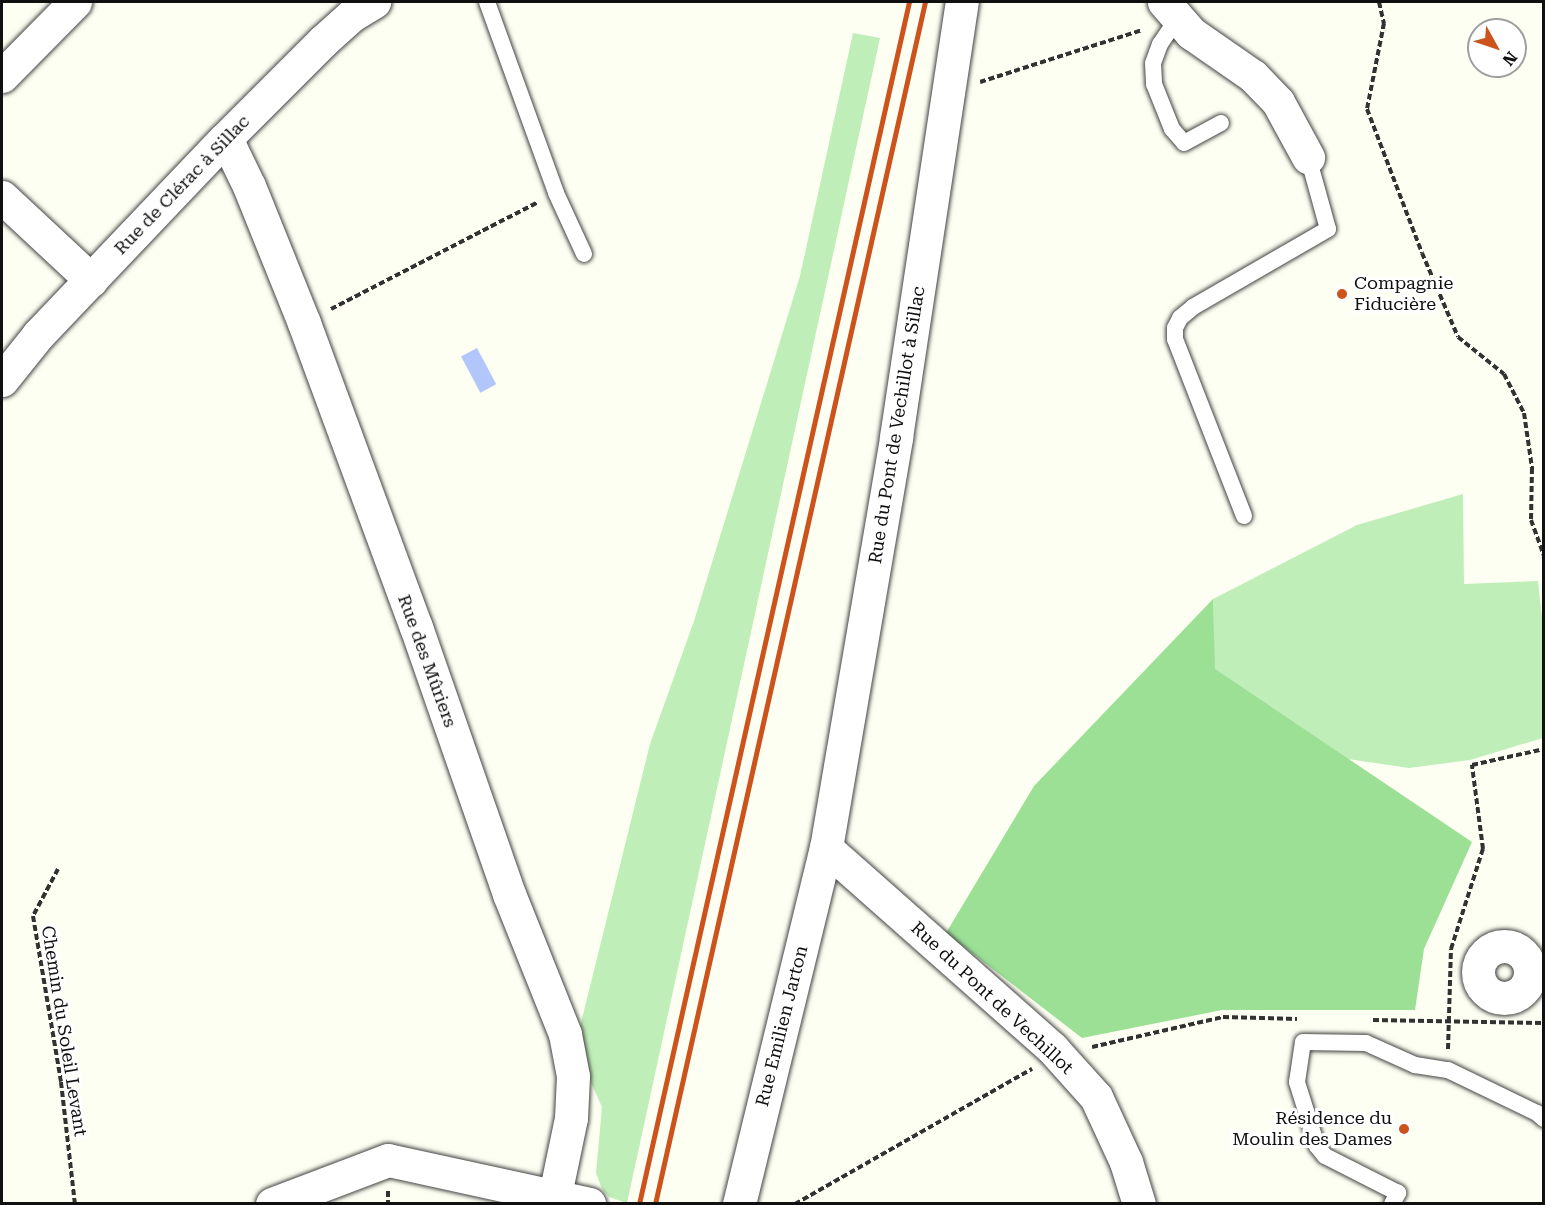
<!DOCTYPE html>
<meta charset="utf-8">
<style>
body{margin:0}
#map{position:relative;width:1545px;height:1205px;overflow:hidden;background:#fdfff2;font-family:"Roboto Serif",serif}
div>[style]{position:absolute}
.green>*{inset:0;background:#c0eeb8}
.forest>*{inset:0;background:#9ce096}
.water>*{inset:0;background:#b2c6fb;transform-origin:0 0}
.path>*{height:4px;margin-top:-2px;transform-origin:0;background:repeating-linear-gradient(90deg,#323232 0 6px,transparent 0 9px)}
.roads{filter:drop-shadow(0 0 2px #434343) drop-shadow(0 0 2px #434343)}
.lane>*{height:16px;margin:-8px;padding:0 8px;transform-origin:8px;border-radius:8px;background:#fff}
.street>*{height:33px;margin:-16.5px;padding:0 16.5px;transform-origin:16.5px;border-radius:16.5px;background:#fff}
.street>.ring{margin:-16.5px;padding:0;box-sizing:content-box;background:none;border:33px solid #fff;border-radius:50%}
.rail>*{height:4.5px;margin:-2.25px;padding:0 2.25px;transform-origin:2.25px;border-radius:2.25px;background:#cc531b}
.dots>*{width:16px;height:16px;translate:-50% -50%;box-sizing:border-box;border:3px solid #fff;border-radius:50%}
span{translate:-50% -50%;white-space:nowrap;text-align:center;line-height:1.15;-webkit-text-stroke:6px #fff;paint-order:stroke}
.street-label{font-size:18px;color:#101010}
.poi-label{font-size:18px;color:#101010}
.left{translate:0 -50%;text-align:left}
.right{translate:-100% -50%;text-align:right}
.frame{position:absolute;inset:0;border:3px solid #101010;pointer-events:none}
.north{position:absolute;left:1467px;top:18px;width:60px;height:60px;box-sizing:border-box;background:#fff;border:2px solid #9f9f9f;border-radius:50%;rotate:130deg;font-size:16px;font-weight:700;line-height:24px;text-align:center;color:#101010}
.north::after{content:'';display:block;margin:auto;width:21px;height:27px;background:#cc531b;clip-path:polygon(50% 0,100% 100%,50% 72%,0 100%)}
</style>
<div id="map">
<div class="green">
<div style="clip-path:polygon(853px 33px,880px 38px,627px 1203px,609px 1197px,602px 1189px,596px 1173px,602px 1107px,575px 1047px,650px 744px,694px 621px,800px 276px)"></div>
<div style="clip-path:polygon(1463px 494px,1464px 584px,1538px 581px,1544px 636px,1543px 738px,1470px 760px,1409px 768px,1348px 759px,1214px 669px,1213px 599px,1357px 525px)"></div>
</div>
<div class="forest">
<div style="clip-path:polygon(1213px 599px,1215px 669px,1472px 842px,1424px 949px,1415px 1010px,1222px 1010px,1082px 1038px,946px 933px,1034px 786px)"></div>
</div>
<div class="water">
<div style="left:477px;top:348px;width:41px;height:18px;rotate:62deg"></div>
</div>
<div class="path">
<div style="left:1379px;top:2px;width:22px;rotate:77deg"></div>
<div style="left:1384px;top:23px;width:88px;rotate:101.2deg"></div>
<div style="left:1367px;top:109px;width:154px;rotate:69.1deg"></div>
<div style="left:1422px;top:253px;width:91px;rotate:66.8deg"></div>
<div style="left:1458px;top:337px;width:59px;rotate:38.8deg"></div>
<div style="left:1504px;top:374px;width:44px;rotate:62.9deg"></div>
<div style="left:1524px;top:413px;width:56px;rotate:81.7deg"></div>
<div style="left:1532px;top:468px;width:52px;rotate:91.1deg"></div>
<div style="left:1531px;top:520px;width:38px;rotate:70deg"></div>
<div style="left:980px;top:82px;width:170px;rotate:-17.8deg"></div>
<div style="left:331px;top:309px;width:233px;rotate:-27.3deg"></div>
<div style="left:58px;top:869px;width:53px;rotate:118deg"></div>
<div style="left:33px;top:916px;width:168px;rotate:80.4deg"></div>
<div style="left:61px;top:1082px;width:123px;rotate:83.5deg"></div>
<div style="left:1373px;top:1020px;width:171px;rotate:1deg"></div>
<div style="left:1092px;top:1047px;width:134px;rotate:-12.9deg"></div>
<div style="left:1223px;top:1017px;width:74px;rotate:1.5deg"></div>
<div style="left:1448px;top:1049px;width:100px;rotate:-88.3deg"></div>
<div style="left:1451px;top:949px;width:105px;rotate:-72.3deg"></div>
<div style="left:1483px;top:849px;width:85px;rotate:-97.5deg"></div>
<div style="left:1472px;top:765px;width:74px;rotate:-12.5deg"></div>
<div style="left:388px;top:1191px;width:13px;rotate:90deg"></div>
<div style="left:795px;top:1204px;width:273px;rotate:-29.7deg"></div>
</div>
<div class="roads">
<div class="lane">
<div style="left:487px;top:2px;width:203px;rotate:70.1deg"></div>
<div style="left:556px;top:193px;width:67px;rotate:65.3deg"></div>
<div style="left:1177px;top:19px;width:30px;rotate:124deg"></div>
<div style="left:1160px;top:44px;width:20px;rotate:110deg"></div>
<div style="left:1153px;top:63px;width:21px;rotate:87deg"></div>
<div style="left:1154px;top:84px;width:48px;rotate:68.2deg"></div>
<div style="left:1172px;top:129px;width:18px;rotate:49deg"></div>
<div style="left:1184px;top:143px;width:42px;rotate:-28.4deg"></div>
<div style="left:1244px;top:516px;width:190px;rotate:-111.3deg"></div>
<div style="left:1175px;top:339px;width:11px;rotate:-90deg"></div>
<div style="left:1175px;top:328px;width:11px;rotate:-63deg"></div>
<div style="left:1180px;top:318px;width:17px;rotate:-40deg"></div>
<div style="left:1193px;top:307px;width:156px;rotate:-30deg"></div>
<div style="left:1328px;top:229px;width:75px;rotate:-105.5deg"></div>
<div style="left:1392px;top:1204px;width:13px;rotate:-61deg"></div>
<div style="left:1398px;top:1193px;width:82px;rotate:-153.1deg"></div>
<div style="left:1325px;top:1156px;width:13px;rotate:-129deg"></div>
<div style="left:1317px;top:1146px;width:67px;rotate:-107.4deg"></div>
<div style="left:1297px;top:1082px;width:40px;rotate:-81.5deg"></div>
<div style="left:1303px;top:1042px;width:63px;rotate:0.9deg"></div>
<div style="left:1366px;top:1043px;width:54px;rotate:24.2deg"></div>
<div style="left:1415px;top:1065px;width:33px;rotate:9deg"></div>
<div style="left:1448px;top:1070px;width:99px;rotate:25.8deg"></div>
<div style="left:1537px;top:1113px;width:9px;rotate:41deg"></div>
</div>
<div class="street">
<div style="left:1164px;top:2px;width:41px;rotate:48.9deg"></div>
<div style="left:1191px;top:33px;width:75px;rotate:34.7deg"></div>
<div style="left:1253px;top:76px;width:36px;rotate:46deg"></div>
<div style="left:1278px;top:102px;width:63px;rotate:61.4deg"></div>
<div style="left:2px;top:76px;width:104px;rotate:-45.4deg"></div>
<div style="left:224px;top:140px;width:11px;rotate:52deg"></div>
<div style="left:231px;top:149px;width:41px;rotate:64.1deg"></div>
<div style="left:249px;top:186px;width:148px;rotate:68.1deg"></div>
<div style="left:304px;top:323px;width:324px;rotate:69.8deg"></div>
<div style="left:416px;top:627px;width:283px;rotate:70.8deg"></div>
<div style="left:509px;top:894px;width:151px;rotate:68.2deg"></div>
<div style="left:565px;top:1034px;width:43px;rotate:79.2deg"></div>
<div style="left:573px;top:1076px;width:42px;rotate:92.7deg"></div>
<div style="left:571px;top:1118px;width:88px;rotate:101.8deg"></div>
<div style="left:2px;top:197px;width:122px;rotate:43deg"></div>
<div style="left:2px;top:380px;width:58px;rotate:-51.3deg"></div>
<div style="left:38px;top:335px;width:269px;rotate:-46.4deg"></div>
<div style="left:224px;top:140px;width:140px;rotate:-45deg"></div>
<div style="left:323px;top:41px;width:39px;rotate:-42deg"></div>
<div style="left:352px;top:15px;width:26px;rotate:-31deg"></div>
<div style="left:826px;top:848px;width:302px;rotate:41.5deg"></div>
<div style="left:1052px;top:1048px;width:66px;rotate:48.1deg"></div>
<div style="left:1096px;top:1097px;width:72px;rotate:65.2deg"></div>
<div style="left:1126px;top:1162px;width:44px;rotate:72.8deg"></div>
<div class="ring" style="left:1478px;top:946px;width:19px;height:19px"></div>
<div style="left:272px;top:1204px;width:124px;rotate:-20.8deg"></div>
<div style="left:388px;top:1160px;width:206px;rotate:12.3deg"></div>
<div style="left:739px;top:1204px;width:366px;rotate:-76.3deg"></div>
<div style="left:826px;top:848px;width:417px;rotate:-80.3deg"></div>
<div style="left:896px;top:437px;width:440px;rotate:-81.4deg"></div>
</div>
</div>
<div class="rail">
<div style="left:639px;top:1204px;width:1232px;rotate:-77.34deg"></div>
<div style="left:655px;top:1204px;width:1232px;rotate:-77.34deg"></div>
</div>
<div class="dots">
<div style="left:1342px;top:294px;background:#cc531b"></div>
<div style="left:1404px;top:1129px;background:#cc531b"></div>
</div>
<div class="street-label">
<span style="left:182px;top:185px;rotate:-46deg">Rue de Clérac à Sillac</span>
<span style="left:897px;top:425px;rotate:-81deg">Rue du Pont de Vechillot à Sillac</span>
<span style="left:427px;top:661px;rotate:70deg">Rue des Mûriers</span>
<span style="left:992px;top:998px;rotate:43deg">Rue du Pont de Vechillot</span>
<span style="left:782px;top:1026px;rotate:-76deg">Rue Emilien Jarton</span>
<span style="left:64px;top:1031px;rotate:81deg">Chemin du Soleil Levant</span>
</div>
<div class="poi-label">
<span class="left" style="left:1354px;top:294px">Compagnie<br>Fiducière</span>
<span class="right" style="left:1392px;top:1129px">Résidence du<br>Moulin des Dames</span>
</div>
<div class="frame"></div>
<div class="north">N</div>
</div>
